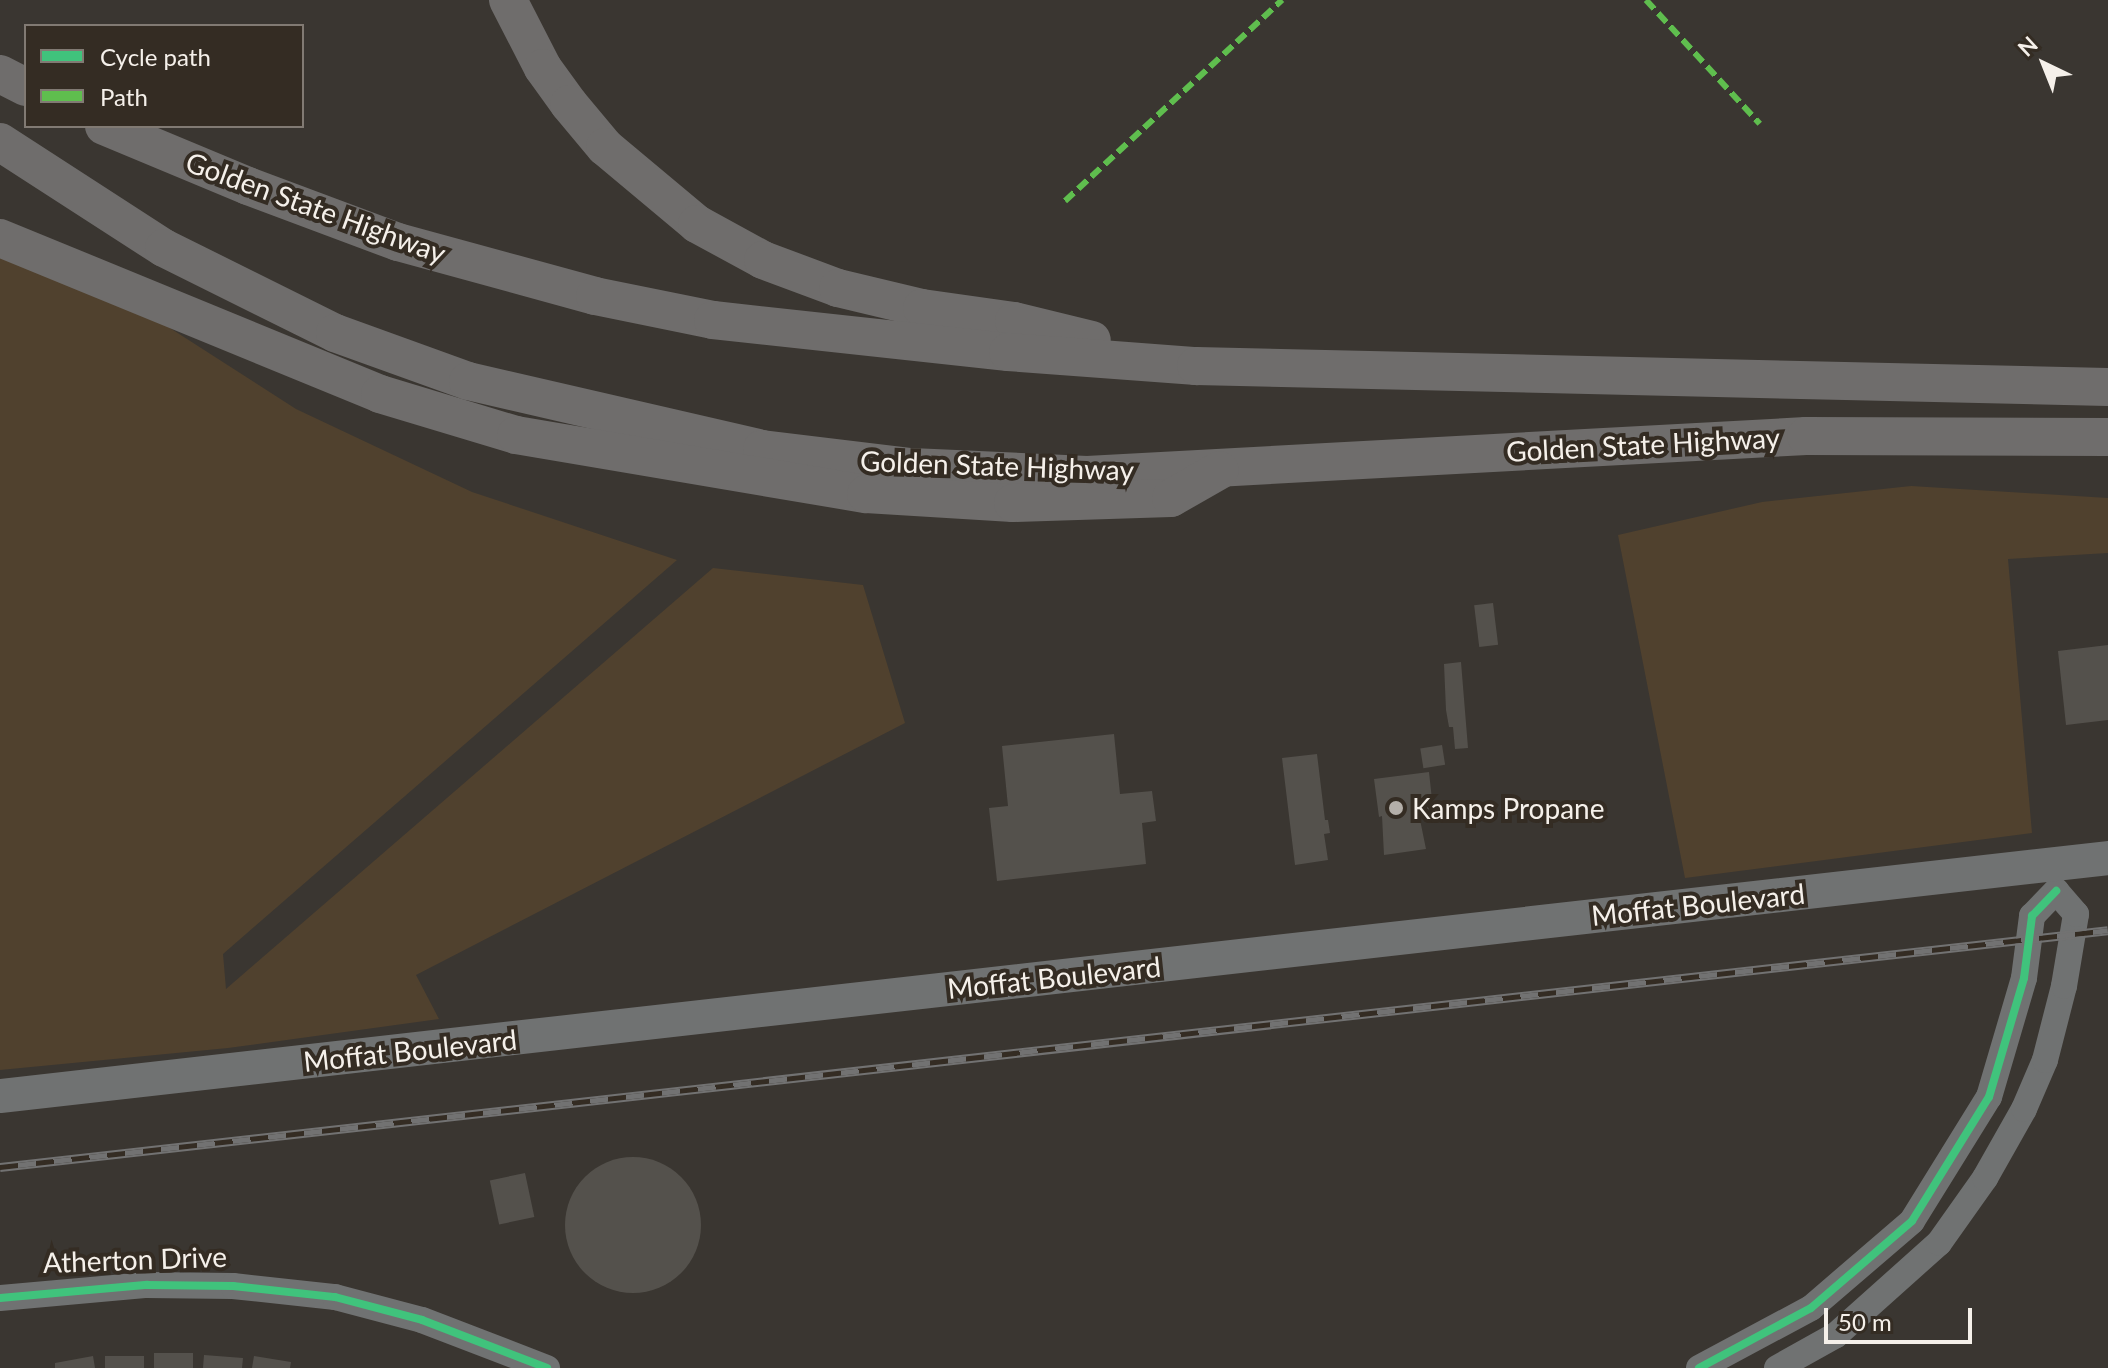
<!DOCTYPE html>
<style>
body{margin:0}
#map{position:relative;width:2108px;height:1368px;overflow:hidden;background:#3a3631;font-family:Lato,sans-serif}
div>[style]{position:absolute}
.green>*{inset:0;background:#50412e}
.building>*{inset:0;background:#54514c;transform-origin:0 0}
.round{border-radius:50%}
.minor>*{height:26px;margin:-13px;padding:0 13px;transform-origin:13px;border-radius:13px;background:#707272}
.major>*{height:34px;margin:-17px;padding:0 17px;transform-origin:17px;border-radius:17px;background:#707272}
.highway>*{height:38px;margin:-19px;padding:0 19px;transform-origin:19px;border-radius:19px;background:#6f6d6c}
.rail>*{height:9px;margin-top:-4.5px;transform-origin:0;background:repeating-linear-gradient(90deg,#342c23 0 18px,#727272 0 36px);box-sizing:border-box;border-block:2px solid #727272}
.quiet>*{height:6px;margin-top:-3px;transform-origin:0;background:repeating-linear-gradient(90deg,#5fbe4e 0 12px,transparent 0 18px)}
.cycleway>*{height:8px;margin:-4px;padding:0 4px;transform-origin:4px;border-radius:4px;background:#40c37c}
.dots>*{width:22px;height:22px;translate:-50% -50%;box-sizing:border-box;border:4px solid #342c23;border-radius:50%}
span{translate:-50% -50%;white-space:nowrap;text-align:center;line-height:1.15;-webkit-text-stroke:8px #342c23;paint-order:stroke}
.street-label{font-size:28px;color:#f5f0ea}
.poi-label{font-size:28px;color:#f5f0ea}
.left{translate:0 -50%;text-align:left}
.legend{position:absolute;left:24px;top:24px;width:280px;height:104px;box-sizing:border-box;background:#342c23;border:2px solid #817a73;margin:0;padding:10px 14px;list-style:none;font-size:24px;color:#f5f0ea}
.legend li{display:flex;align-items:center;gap:16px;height:40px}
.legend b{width:40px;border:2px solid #817a73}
.north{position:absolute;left:2004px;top:24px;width:80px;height:80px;-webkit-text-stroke:6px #342c23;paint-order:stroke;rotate:317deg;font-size:22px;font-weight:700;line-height:32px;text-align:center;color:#f5f0ea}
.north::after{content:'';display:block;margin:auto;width:28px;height:36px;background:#f5f0ea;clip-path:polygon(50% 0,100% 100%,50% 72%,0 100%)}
.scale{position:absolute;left:1824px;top:1308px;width:148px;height:36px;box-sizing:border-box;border:4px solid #f5f0ea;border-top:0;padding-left:10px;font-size:24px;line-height:28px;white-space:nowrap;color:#f5f0ea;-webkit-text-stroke:6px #342c23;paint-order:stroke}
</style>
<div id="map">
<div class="green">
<div style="clip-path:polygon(0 219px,296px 409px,472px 492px,677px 560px,223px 954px,226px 989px,713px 568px,863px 585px,905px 723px,416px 975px,439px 1019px,228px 1048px,0 1070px)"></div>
<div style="clip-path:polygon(1911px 486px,2108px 498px,2108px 553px,2008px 559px,2032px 833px,1685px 878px,1618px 535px,1762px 502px)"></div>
</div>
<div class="building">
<div style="left:1493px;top:603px;width:42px;height:19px;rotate:83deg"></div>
<div style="clip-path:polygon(2108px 645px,2108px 720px,2066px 725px,2058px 651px)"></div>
<div style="clip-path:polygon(1461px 662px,1468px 748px,1455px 749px,1453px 727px,1449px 727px,1446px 710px,1444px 664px)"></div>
<div style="clip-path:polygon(1114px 734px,1120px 794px,1152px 791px,1156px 821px,1142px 823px,1146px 864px,997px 881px,989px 808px,1008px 806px,1002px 746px)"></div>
<div style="left:1442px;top:745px;width:20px;height:22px;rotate:81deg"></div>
<div style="clip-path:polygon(1317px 754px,1325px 820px,1328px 820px,1330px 833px,1324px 834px,1328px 860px,1295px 865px,1282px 758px)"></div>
<div style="clip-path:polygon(1429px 772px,1433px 809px,1418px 810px,1426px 849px,1384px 855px,1382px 816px,1379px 817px,1374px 779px)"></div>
<div class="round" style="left:565px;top:1157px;width:136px;height:136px"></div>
<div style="left:525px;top:1173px;width:45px;height:36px;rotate:78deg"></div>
<div style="left:193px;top:1353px;width:15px;height:39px;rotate:90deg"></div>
<div style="clip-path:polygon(204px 1355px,243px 1358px,242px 1368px,203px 1368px)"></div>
<div style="clip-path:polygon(93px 1356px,95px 1368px,55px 1368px,55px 1363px)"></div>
<div style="left:144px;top:1356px;width:12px;height:39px;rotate:90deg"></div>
<div style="clip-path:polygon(254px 1356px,291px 1362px,290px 1368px,252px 1368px)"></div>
</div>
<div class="minor">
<div style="left:0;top:1298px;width:148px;rotate:-5.1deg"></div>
<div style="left:147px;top:1285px;width:86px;rotate:0.7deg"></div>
<div style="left:233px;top:1286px;width:103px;rotate:6.2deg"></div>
<div style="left:335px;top:1297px;width:90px;rotate:14.8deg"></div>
<div style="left:422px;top:1320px;width:134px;rotate:21deg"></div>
<div style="left:1699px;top:1368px;width:127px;rotate:-28.2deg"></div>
<div style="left:1811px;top:1308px;width:133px;rotate:-40.7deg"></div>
<div style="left:1912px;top:1221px;width:146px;rotate:-58.2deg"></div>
<div style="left:1989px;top:1097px;width:124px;rotate:-73.6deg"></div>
<div style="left:2024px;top:978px;width:63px;rotate:-82.6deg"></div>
<div style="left:2032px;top:916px;width:35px;rotate:-46deg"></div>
<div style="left:1777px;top:1368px;width:68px;rotate:-29.2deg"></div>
<div style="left:1836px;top:1335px;width:138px;rotate:-41.8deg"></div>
<div style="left:1939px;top:1243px;width:80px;rotate:-54.7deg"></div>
<div style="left:1985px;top:1178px;width:79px;rotate:-60.5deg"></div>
<div style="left:2024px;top:1109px;width:53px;rotate:-66.8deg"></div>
<div style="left:2045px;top:1060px;width:76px;rotate:-75.6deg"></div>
<div style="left:2064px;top:986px;width:73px;rotate:-80.5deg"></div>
<div style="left:2076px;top:914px;width:30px;rotate:-131deg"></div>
</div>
<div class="major">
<div style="left:0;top:1096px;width:2121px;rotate:-6.44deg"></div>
</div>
<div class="highway">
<div style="left:508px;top:0;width:76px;rotate:62.8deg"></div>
<div style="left:543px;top:68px;width:44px;rotate:54.2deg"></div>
<div style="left:569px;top:104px;width:56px;rotate:50.1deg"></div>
<div style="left:605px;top:147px;width:120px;rotate:39.9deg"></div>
<div style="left:697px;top:224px;width:75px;rotate:28.6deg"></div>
<div style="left:763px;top:260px;width:80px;rotate:20.5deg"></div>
<div style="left:838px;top:288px;width:86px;rotate:13.4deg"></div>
<div style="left:922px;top:308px;width:93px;rotate:8deg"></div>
<div style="left:1014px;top:321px;width:80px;rotate:13.7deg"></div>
<div style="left:0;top:74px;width:29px;rotate:27deg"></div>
<div style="left:104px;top:126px;width:156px;rotate:22.6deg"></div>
<div style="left:248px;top:186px;width:160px;rotate:20.5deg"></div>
<div style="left:398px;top:242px;width:204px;rotate:15.3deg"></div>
<div style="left:595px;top:296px;width:120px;rotate:11.5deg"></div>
<div style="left:713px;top:320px;width:297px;rotate:6.2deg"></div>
<div style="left:1008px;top:352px;width:189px;rotate:4.3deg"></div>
<div style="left:1196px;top:366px;width:912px;rotate:1.32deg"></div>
<div style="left:0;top:142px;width:195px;rotate:32.9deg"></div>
<div style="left:164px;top:248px;width:191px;rotate:26.4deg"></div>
<div style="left:335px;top:333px;width:141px;rotate:19.8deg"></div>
<div style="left:468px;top:381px;width:302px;rotate:13deg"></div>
<div style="left:762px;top:449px;width:150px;rotate:6.9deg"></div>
<div style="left:911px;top:467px;width:176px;rotate:2.6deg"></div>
<div style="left:1087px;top:475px;width:720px;rotate:-3.1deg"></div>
<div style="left:1806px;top:436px;width:302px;rotate:0.2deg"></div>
<div style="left:0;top:238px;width:411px;rotate:22.3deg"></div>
<div style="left:380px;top:394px;width:142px;rotate:16.8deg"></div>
<div style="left:516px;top:435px;width:355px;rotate:9.6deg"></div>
<div style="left:866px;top:494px;width:147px;rotate:3.5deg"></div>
<div style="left:1013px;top:503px;width:158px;rotate:-1.8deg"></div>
<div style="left:1171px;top:498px;width:56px;rotate:-29.7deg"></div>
</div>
<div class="rail">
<div style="left:0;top:1167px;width:2121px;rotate:-6.41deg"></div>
</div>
<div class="quiet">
<div style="left:1646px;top:0;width:168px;rotate:47.4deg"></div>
<div style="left:1065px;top:201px;width:296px;rotate:-42.8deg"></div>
</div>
<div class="cycleway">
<div style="left:0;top:1298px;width:148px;rotate:-5.1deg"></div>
<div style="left:147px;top:1285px;width:86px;rotate:0.7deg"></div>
<div style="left:233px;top:1286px;width:103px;rotate:6.2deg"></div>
<div style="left:335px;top:1297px;width:90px;rotate:14.8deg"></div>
<div style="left:422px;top:1320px;width:134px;rotate:21deg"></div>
<div style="left:1699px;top:1368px;width:127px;rotate:-28.2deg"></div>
<div style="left:1811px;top:1308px;width:133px;rotate:-40.7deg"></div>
<div style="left:1912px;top:1221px;width:146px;rotate:-58.2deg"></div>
<div style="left:1989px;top:1097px;width:124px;rotate:-73.6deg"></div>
<div style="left:2024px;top:978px;width:63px;rotate:-82.6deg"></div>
<div style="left:2032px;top:916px;width:35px;rotate:-46deg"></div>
</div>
<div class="dots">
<div style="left:1396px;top:808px;background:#b4afa9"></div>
</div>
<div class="street-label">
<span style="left:316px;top:207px;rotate:20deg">Golden State Highway</span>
<span style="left:1643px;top:444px;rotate:-3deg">Golden State Highway</span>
<span style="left:997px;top:465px;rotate:2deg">Golden State Highway</span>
<span style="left:1698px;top:904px;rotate:-6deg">Moffat Boulevard</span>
<span style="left:1054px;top:977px;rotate:-6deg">Moffat Boulevard</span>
<span style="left:410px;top:1050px;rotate:-6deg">Moffat Boulevard</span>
<span style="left:135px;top:1259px;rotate:-2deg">Atherton Drive</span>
</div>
<div class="poi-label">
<span class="left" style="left:1412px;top:808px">Kamps Propane</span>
</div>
<ul class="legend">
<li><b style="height:10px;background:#40c37c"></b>Cycle path</li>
<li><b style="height:10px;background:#5fbe4e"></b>Path</li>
</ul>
<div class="north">N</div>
<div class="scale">50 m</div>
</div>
